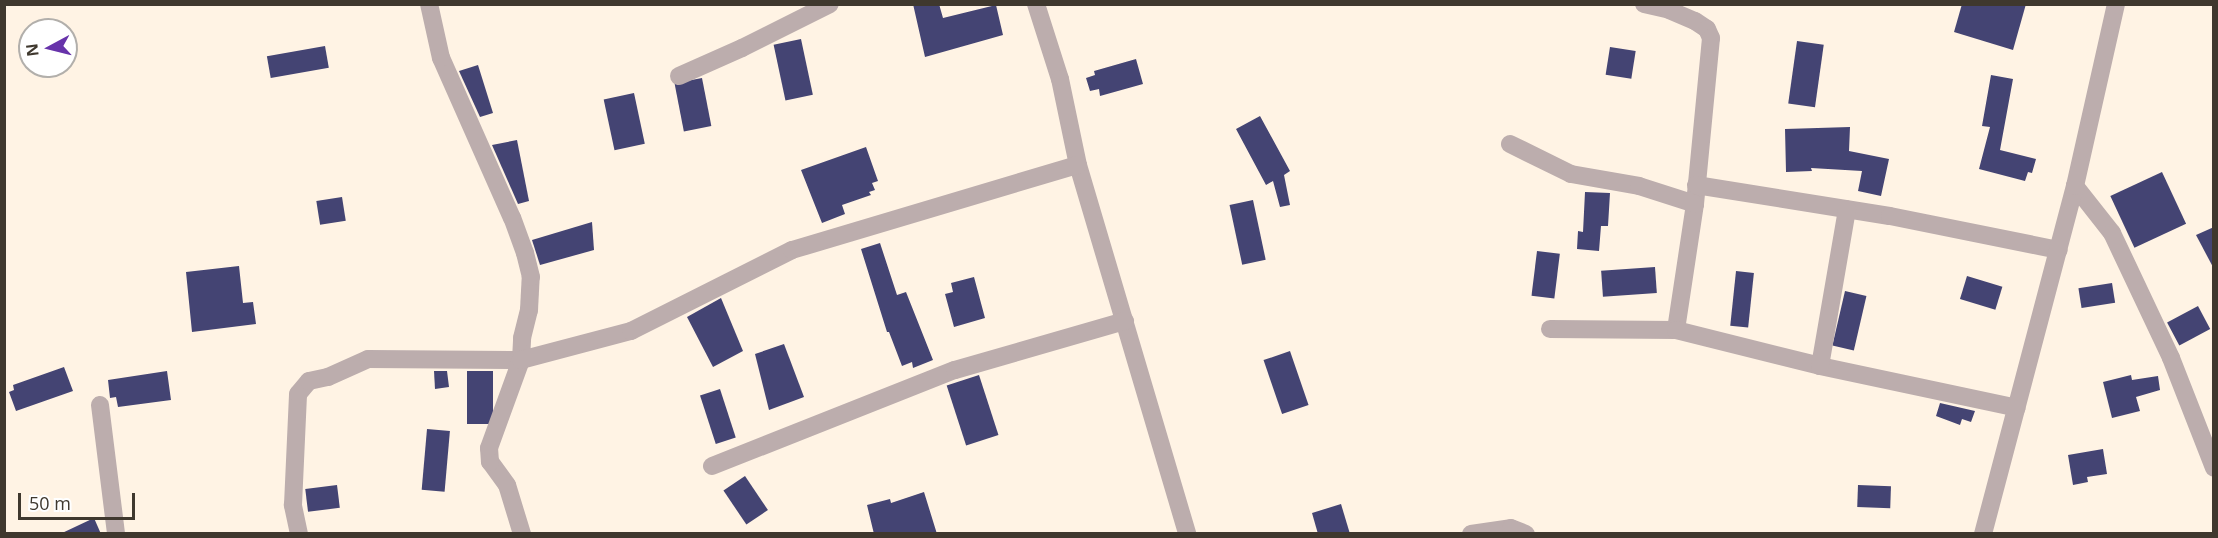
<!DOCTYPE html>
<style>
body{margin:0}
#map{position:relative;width:2218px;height:538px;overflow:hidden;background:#fff3e4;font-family:"Open Sans",sans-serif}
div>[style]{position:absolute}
.building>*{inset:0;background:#444473;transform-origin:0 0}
.minor>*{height:18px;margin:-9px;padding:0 9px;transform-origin:9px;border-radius:9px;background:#bcadad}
span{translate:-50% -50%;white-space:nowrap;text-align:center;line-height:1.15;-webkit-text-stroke:6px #fff;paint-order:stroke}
.frame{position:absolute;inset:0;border:6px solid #3f382e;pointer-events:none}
.north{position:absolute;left:18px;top:18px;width:60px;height:60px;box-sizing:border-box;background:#fff;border:2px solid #b2afab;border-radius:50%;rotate:263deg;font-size:16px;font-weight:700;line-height:24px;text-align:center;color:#3f382e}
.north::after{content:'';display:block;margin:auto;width:21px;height:27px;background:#6733aa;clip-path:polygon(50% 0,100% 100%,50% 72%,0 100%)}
.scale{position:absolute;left:18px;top:493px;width:117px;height:27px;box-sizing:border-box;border:3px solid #3f382e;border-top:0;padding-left:8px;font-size:18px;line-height:21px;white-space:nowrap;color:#3f382e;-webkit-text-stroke:4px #fff;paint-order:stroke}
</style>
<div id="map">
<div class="building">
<div style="clip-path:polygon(913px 4px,939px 4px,943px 18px,996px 5px,1003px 35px,925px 57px)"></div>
<div style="clip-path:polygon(1962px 4px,2026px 4px,2013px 50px,1954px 32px)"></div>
<div style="left:801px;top:39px;width:57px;height:28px;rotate:78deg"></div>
<div style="left:1797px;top:41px;width:27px;height:63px;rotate:8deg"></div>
<div style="left:325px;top:46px;width:22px;height:59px;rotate:80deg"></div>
<div style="left:1610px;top:47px;width:26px;height:28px;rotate:9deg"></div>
<div style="clip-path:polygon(1136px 59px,1143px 84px,1100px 96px,1099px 89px,1090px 91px,1086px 78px,1095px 75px,1094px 71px)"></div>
<div style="clip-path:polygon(478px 65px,493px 113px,480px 117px,459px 71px)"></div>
<div style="clip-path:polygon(1991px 75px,2013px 79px,2000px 150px,2036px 159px,2032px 173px,2028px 172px,2025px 181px,1979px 169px,1990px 127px,1982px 126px)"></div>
<div style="left:702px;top:78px;width:49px;height:28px;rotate:79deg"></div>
<div style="left:634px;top:93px;width:52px;height:31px;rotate:78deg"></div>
<div style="clip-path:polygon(1260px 116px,1290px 171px,1284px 175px,1290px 205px,1280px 207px,1273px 181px,1266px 185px,1236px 129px)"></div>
<div style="clip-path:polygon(1850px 127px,1849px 151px,1889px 159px,1881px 196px,1858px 191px,1862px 171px,1811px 168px,1812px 171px,1786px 172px,1785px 129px)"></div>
<div style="clip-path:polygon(517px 140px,529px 201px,518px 204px,492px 145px)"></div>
<div style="clip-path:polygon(866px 147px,878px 181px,872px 183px,875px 190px,869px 192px,871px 195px,842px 205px,845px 214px,822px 223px,801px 170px)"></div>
<div style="left:2162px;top:172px;width:57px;height:57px;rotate:65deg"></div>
<div style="clip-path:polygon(1585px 192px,1610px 193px,1608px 226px,1601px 226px,1599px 251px,1577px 249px,1578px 231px,1583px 232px)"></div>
<div style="left:342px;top:197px;width:24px;height:26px;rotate:81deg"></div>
<div style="left:1253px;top:200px;width:61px;height:24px;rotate:78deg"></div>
<div style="clip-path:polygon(592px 222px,594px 250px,540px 265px,532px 240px)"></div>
<div style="clip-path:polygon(2214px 227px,2214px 269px,2196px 235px)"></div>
<div style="clip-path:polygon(880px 243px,897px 295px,906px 292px,933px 360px,913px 368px,912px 362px,902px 366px,889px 332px,887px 332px,861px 249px)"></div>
<div style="left:1537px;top:251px;width:23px;height:45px;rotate:7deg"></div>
<div style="clip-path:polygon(239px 266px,243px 303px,253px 302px,256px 324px,192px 332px,186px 272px)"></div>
<div style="left:1655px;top:267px;width:26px;height:54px;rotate:86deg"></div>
<div style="left:1736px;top:271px;width:18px;height:55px;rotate:6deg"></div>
<div style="left:1967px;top:276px;width:37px;height:24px;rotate:17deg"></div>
<div style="clip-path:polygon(974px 277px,985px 318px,954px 327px,945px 294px,953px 292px,951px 283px)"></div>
<div style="left:2112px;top:283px;width:20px;height:34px;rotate:81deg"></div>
<div style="left:1845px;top:291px;width:22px;height:56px;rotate:13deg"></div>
<div style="clip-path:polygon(721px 298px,743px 351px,713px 367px,687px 317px)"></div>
<div style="left:2198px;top:306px;width:26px;height:35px;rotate:62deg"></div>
<div style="clip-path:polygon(784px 344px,804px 397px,769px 410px,755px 354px)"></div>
<div style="left:1290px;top:351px;width:57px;height:28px;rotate:71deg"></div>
<div style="clip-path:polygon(64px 367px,73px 391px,16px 411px,9px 392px,14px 390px,13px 385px)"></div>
<div style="clip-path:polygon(167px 371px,171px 400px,118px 407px,116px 397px,110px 398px,108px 380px)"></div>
<div style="clip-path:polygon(434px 371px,447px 371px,449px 387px,435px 389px)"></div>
<div style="left:467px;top:371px;width:26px;height:53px"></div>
<div style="left:979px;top:375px;width:63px;height:34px;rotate:72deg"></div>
<div style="clip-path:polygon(2131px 375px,2132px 380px,2158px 376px,2160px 390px,2136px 397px,2140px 411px,2112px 418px,2103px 382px)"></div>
<div style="left:720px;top:389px;width:51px;height:21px;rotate:72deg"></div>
<div style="clip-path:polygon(1940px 403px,1975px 411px,1971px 422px,1962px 419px,1960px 425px,1936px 416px)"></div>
<div style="left:427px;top:429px;width:23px;height:61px;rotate:5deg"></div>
<div style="clip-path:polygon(2103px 449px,2107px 474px,2087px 477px,2088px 482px,2073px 485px,2068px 455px)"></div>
<div style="left:745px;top:476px;width:41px;height:26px;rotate:56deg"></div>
<div style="left:337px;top:485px;width:23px;height:32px;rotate:83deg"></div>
<div style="left:1858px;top:485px;width:33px;height:22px;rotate:2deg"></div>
<div style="clip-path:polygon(924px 492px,937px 534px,874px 534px,867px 505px,890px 499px,891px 503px)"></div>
<div style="clip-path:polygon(1341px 504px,1350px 534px,1318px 534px,1312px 513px)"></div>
<div style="clip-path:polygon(94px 518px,101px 534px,60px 534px)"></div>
</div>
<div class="minor">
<div style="left:1036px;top:4px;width:79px;rotate:72.3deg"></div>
<div style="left:1060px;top:79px;width:88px;rotate:78.2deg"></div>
<div style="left:1078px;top:165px;width:385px;rotate:73.5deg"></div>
<div style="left:1644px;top:4px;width:26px;rotate:13deg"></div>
<div style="left:1669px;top:10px;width:28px;rotate:23deg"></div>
<div style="left:1695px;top:21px;width:14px;rotate:34deg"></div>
<div style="left:1707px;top:29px;width:10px;rotate:66deg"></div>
<div style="left:1711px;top:38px;width:167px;rotate:95.5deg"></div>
<div style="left:1695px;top:204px;width:127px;rotate:98.6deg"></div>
<div style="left:679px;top:76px;width:69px;rotate:-24deg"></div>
<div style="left:742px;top:48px;width:98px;rotate:-26.6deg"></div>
<div style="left:1510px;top:144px;width:68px;rotate:26.2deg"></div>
<div style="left:1571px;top:174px;width:69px;rotate:10deg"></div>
<div style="left:1639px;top:186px;width:59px;rotate:17.8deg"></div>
<div style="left:1696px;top:185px;width:196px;rotate:9.1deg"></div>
<div style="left:1890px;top:216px;width:172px;rotate:11.4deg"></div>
<div style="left:2075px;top:186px;width:60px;rotate:51.8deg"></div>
<div style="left:2112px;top:233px;width:138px;rotate:64.7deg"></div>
<div style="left:2171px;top:358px;width:118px;rotate:68.6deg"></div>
<div style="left:1550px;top:329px;width:126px;rotate:0.5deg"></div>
<div style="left:1676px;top:330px;width:148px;rotate:14deg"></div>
<div style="left:1820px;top:366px;width:201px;rotate:12deg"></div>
<div style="left:1820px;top:366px;width:159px;rotate:-80.2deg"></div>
<div style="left:100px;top:405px;width:130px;rotate:82.9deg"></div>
<div style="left:712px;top:466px;width:261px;rotate:-21.6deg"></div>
<div style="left:955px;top:370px;width:177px;rotate:-16.1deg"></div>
<div style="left:299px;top:534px;width:30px;rotate:-102deg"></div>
<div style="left:293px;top:505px;width:111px;rotate:-87.4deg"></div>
<div style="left:298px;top:394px;width:17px;rotate:-50deg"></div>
<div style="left:309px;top:381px;width:19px;rotate:-12deg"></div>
<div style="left:328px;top:377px;width:44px;rotate:-24.2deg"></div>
<div style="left:368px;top:359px;width:153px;rotate:0.4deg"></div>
<div style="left:521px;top:360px;width:22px;rotate:-87deg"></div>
<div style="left:522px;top:338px;width:29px;rotate:-76deg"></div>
<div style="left:529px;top:310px;width:33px;rotate:-87deg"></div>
<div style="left:531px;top:277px;width:25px;rotate:-104deg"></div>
<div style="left:525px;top:253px;width:37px;rotate:-110deg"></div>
<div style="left:512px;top:218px;width:175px;rotate:-113.9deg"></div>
<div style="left:441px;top:58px;width:55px;rotate:-102.5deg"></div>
<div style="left:522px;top:534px;width:51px;rotate:-107deg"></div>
<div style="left:507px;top:485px;width:29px;rotate:-126deg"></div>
<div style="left:490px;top:462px;width:14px;rotate:-94deg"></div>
<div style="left:489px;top:448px;width:94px;rotate:-70deg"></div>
<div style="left:521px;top:360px;width:114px;rotate:-14.8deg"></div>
<div style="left:631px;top:331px;width:180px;rotate:-26.7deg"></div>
<div style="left:792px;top:250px;width:298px;rotate:-16.6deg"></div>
<div style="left:1471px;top:534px;width:40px;rotate:-8.5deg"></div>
<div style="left:1511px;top:528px;width:16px;rotate:22deg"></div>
<div style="left:1983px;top:534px;width:360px;rotate:-75.2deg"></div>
<div style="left:2075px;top:186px;width:187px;rotate:-77.3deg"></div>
</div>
<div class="frame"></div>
<div class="north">N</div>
<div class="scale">50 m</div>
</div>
